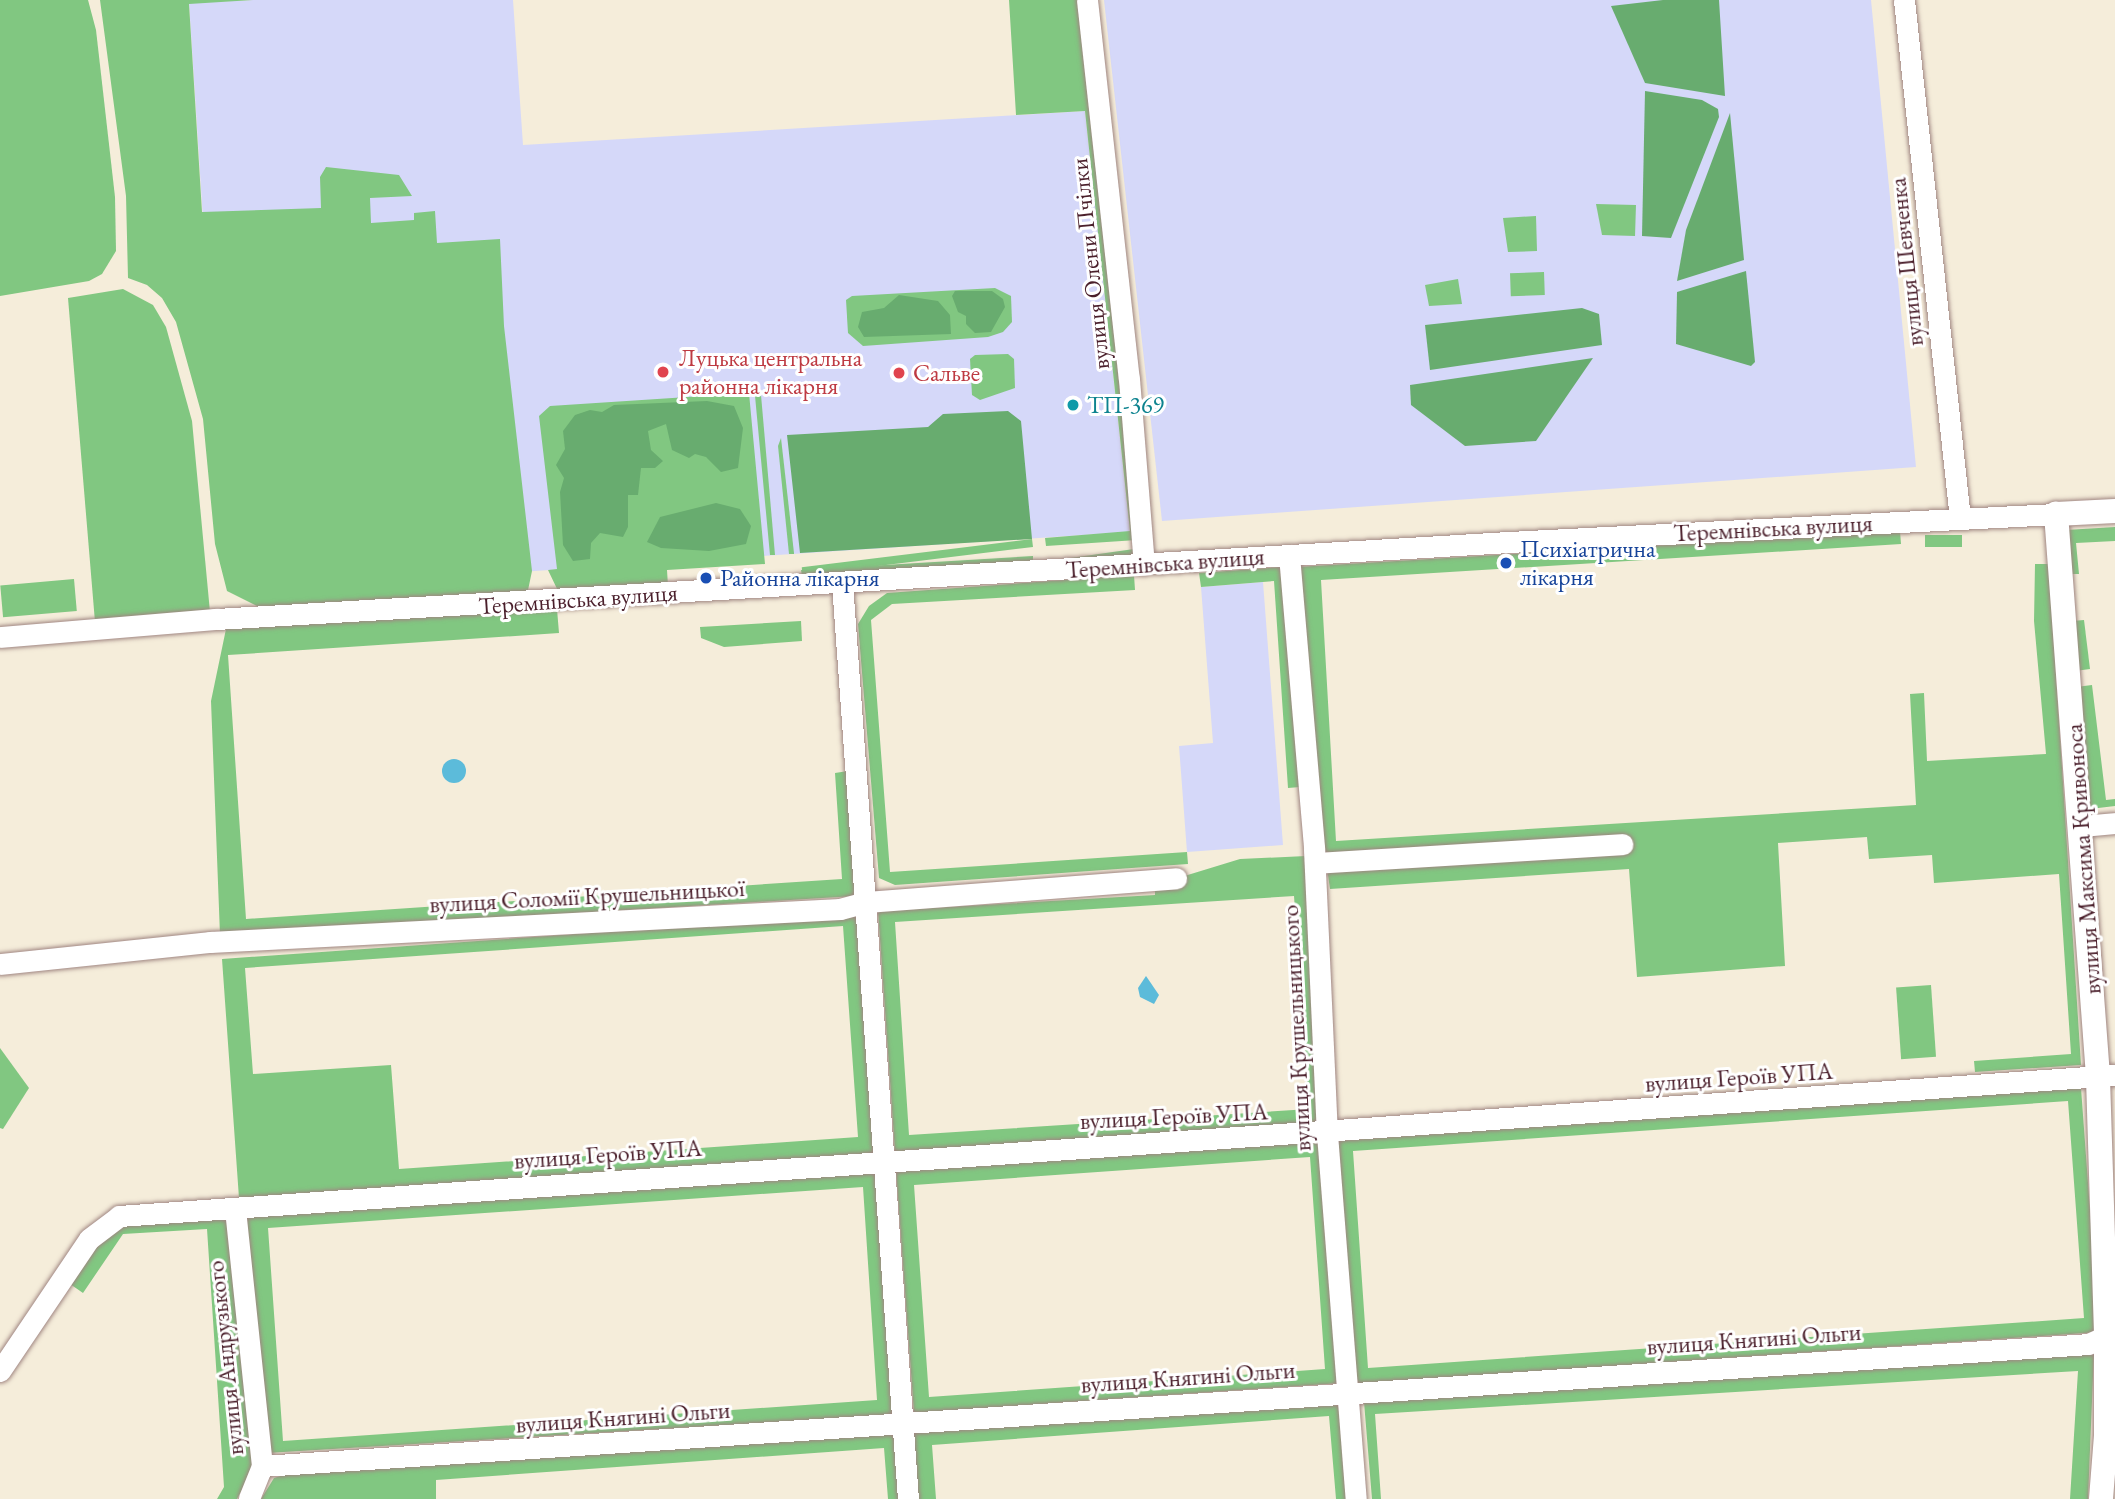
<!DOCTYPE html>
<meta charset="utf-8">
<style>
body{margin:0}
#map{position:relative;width:2115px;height:1499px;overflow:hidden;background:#f5edda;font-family:"EB Garamond",serif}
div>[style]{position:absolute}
.built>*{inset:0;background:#d5d8f9}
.green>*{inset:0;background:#81c781;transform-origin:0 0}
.forest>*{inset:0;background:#68ac6f}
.water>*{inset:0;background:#5cbbda}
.round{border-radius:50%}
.roads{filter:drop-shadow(0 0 2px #a08682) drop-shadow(0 0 2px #a08682)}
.minor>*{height:21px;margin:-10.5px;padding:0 10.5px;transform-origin:10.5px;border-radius:10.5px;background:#fff}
.tertiary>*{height:24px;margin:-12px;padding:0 12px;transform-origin:12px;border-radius:12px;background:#fff}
.dots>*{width:19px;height:19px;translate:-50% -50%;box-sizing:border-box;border:4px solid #fff;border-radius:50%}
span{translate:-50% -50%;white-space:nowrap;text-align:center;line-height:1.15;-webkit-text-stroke:6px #fff;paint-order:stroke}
.street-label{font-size:24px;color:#4a1f2b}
.health-label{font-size:24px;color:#be3a42}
.left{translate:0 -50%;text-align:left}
.culture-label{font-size:24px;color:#0d838f}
.transit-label{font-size:24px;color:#164399}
</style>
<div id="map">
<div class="built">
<div style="clip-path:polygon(253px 0,513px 0,523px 145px,1085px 111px,1130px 532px,227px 591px,189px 3px)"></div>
<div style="clip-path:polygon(1104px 0,1871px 0,1916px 467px,1162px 521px)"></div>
<div style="clip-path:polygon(1263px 582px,1283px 845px,1187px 852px,1179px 746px,1213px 743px,1201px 587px)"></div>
</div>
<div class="green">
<div style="clip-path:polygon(0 0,88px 0,96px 30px,115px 197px,116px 251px,102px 274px,89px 281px,0 296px)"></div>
<div style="clip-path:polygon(100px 0,253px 0,189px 4px,202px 212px,321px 208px,320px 177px,326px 167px,399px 175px,412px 196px,370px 198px,371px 223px,414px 220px,414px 213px,435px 211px,437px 243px,500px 239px,504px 326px,532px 571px,527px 595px,265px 610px,227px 591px,215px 544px,203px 419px,176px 322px,162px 298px,147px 285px,128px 278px,126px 196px)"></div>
<div style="clip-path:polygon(1009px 0,1079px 0,1137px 540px,1046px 546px,1045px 538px,1130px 531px,1085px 111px,1016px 115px)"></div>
<div style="clip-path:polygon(1596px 204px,1636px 205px,1635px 236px,1602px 235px)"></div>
<div style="clip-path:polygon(1536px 216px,1537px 251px,1508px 252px,1503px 218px)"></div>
<div style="left:1544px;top:272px;width:23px;height:34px;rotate:88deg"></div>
<div style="clip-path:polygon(1458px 279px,1462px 304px,1429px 306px,1425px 285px)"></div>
<div style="clip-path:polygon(995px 288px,1011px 296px,1012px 322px,1003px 332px,988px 337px,863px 346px,848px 333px,846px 300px,852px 296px)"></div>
<div style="clip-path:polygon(123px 289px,153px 305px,166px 327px,192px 421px,210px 612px,95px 622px,68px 298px)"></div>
<div style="clip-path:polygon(1008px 354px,1014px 359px,1015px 388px,980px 400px,972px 395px,970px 359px,975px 355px)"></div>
<div style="clip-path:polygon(749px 393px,765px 564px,667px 570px,668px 586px,559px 593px,548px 570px,557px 569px,539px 416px,550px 406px)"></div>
<div style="clip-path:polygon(761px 395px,775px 555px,770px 555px,755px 396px)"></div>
<div style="clip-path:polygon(781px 438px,794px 553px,794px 554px,789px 554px,778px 446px)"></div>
<div style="clip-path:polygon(2115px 527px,2115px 541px,2076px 543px,2079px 574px,2069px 574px,2066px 530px)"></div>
<div style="clip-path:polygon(1900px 531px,1901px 544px,1321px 580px,1336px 841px,1916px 805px,1910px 694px,1924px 693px,1927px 761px,2046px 754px,2034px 621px,2035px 564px,2049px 564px,2081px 1065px,1975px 1072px,1974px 1061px,2071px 1054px,2059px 874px,1934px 883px,1932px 855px,1869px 859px,1867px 837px,1778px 843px,1785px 966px,1637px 977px,1629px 869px,1330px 889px,1327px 868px,1632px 849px,1631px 837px,1320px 853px,1297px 567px)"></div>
<div style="left:1962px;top:535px;width:12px;height:37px;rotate:90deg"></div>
<div style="left:1032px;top:539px;width:8px;height:232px;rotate:83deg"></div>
<div style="left:1134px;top:549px;width:7px;height:82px;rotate:82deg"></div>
<div style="clip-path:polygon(1033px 556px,1033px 561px,802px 576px,801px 570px)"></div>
<div style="clip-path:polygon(1282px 567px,1300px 787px,1288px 788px,1274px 581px,1201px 587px,1199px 573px)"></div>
<div style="clip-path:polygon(1134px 575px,1135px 590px,892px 604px,871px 620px,890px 872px,1187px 852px,1188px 864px,895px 885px,879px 878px,858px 624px,869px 606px,887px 593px)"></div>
<div style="left:74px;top:579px;width:32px;height:74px;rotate:85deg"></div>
<div style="clip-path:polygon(557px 609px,559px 633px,228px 655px,246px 919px,842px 879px,835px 773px,848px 771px,855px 896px,220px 935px,211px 701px,226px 629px)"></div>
<div style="clip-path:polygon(2084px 620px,2090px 669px,2075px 671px,2072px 621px)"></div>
<div style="clip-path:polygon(801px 621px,802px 641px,724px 647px,701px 638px,700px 627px)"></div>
<div style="clip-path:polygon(2092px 685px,2106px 800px,2115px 799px,2115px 806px,2090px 809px,2076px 687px)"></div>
<div style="clip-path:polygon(evenodd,1306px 856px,1321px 1124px,895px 1152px,878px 911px,1155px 895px,1155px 885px,1240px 859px,1306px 856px,1294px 896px,1309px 1109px,909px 1135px,895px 922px,1294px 896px)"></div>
<div style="clip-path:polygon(evenodd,859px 914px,876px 1153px,239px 1198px,222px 959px,859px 914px,843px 926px,858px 1137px,399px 1169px,391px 1065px,253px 1074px,245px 968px,843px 926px)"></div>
<div style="left:1931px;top:985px;width:72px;height:35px;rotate:86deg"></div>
<div style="clip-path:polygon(0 1048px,29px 1088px,3px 1129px,0 1128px)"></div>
<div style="clip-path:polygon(evenodd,2081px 1088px,2099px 1332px,1355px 1384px,1338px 1141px,2081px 1088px,2068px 1101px,2084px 1318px,1368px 1368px,1353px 1151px,2068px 1101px)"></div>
<div style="clip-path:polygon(evenodd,1323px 1142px,1341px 1383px,914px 1413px,896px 1170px,1323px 1142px,1310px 1157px,1325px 1369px,929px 1397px,914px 1185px,1310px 1157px)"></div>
<div style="clip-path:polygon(evenodd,875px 1167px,893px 1415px,267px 1453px,243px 1217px,875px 1167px,863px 1187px,877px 1400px,283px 1441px,268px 1228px,863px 1187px)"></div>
<div style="clip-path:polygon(230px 1218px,254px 1467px,237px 1499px,217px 1499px,224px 1487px,207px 1229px,123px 1234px,83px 1293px,70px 1284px,92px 1247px,118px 1223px)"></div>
<div style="clip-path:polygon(2094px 1352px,2088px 1499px,2070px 1499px,2078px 1371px,1375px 1414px,1381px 1499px,1372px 1499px,1364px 1402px)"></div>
<div style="clip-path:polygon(1342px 1405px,1348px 1499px,1336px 1499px,1329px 1416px,932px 1445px,936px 1499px,916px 1499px,910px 1432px)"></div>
<div style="clip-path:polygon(895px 1434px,901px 1499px,888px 1499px,884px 1448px,436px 1480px,436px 1499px,261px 1499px,274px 1478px,296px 1471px)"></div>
</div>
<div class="forest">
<div style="clip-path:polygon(1663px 0,1719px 0,1725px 96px,1645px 83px,1611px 6px)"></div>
<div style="clip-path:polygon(1645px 91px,1702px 100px,1718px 109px,1719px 117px,1671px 238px,1642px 236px)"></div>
<div style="clip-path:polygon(1730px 113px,1744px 260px,1677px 281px,1686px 230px)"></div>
<div style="clip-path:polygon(1746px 271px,1755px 362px,1751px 366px,1676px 344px,1677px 292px)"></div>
<div style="clip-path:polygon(955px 291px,992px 291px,1003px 299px,1005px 307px,991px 332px,975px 333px,966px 324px,966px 316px,958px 312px,952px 296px)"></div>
<div style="clip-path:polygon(899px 295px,938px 301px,950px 315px,951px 334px,864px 337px,858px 327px,862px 312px,884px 308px)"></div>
<div style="clip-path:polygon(1582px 308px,1599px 314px,1602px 345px,1430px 370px,1425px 325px)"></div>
<div style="clip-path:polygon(1593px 358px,1536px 441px,1465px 446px,1411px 405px,1410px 385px)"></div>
<div style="clip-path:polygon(707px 401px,734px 406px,743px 428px,738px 468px,721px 472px,706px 457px,695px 454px,689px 458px,672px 450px,666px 424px,648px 431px,651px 450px,663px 461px,655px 468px,641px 468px,638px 495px,628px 495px,628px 527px,623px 537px,600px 533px,591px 543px,590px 559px,573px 561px,563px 545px,560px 492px,564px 478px,556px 465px,565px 449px,563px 431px,575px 415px,590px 410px,602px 412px,614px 405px)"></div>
<div style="clip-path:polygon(1008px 411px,1021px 421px,1032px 539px,800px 553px,787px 435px,928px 427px,943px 414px)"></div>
<div style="clip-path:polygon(716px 503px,740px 509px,751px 526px,746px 544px,709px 551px,661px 548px,647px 542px,660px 517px)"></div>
</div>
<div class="water">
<div class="round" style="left:442px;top:759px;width:24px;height:24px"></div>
<div style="clip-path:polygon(1146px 976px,1159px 995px,1154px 1004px,1140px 997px,1138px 988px)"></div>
</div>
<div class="roads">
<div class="minor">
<div style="left:1087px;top:0;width:381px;rotate:83.7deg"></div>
<div style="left:1129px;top:379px;width:186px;rotate:85.4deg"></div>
<div style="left:1904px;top:0;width:522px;rotate:83.84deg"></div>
<div style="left:1289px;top:555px;width:295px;rotate:85.1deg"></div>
<div style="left:1314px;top:849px;width:285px;rotate:87.4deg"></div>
<div style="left:1327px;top:1134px;width:366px;rotate:85.5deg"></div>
<div style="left:842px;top:583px;width:918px;rotate:85.88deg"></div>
<div style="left:0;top:637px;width:217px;rotate:-4.8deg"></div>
<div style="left:216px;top:619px;width:1295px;rotate:-3.41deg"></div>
<div style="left:1509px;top:542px;width:548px;rotate:-2.93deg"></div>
<div style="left:2081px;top:826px;width:34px;rotate:-5deg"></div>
<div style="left:1315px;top:863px;width:308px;rotate:-3.5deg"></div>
<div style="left:0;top:964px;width:211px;rotate:-6deg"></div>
<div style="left:210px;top:942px;width:631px;rotate:-3deg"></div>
<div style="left:840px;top:909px;width:28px;rotate:-15deg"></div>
<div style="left:867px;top:902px;width:310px;rotate:-4.4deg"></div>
<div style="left:235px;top:1209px;width:258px;rotate:84deg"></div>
<div style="left:262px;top:1466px;width:35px;rotate:112deg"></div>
<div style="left:0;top:1371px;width:159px;rotate:-56deg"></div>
<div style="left:89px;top:1239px;width:38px;rotate:-37deg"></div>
<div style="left:119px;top:1216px;width:2001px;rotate:-4.04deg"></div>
<div style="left:262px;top:1466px;width:1830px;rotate:-3.82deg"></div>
<div style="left:2088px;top:1344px;width:30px;rotate:-24deg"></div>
</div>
<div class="tertiary">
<div style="left:2101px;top:1499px;width:64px;rotate:-85.5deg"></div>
<div style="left:2106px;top:1435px;width:102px;rotate:-90deg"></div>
<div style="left:2106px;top:1333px;width:257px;rotate:-91.8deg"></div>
<div style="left:2098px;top:1076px;width:564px;rotate:-94.27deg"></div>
<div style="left:2056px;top:514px;width:59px;rotate:-2.9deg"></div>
</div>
</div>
<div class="dots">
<div style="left:663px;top:372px;background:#e0444e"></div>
<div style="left:899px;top:373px;background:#e0444e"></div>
<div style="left:1073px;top:405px;background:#0f9aa8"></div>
<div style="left:1506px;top:563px;background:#1a4fb4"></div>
<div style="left:706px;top:578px;background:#1a4fb4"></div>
</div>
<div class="street-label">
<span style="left:1906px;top:262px;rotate:-96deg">вулиця Шевченка</span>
<span style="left:1090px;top:264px;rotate:-96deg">вулиця Олени Пчілки</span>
<span style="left:1773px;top:528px;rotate:-3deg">Теремнівська вулиця</span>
<span style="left:1165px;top:563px;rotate:-4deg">Теремнівська вулиця</span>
<span style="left:578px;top:599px;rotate:-4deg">Теремнівська вулиця</span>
<span style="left:2083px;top:859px;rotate:-94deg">вулиця Максима Кривоноса</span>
<span style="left:587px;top:896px;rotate:-3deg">вулиця Соломії Крушельницької</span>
<span style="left:1296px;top:1028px;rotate:-93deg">вулиця Крушельницького</span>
<span style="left:1739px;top:1077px;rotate:-4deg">вулиця Героїв УПА</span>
<span style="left:1174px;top:1116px;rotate:-3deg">вулиця Героїв УПА</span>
<span style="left:608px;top:1154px;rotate:-4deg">вулиця Героїв УПА</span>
<span style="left:1754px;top:1339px;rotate:-4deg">вулиця Княгині Ольги</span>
<span style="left:225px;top:1358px;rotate:-96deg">вулиця Андрузького</span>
<span style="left:1188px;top:1377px;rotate:-4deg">вулиця Княгині Ольги</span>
<span style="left:623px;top:1417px;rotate:-4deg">вулиця Княгині Ольги</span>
</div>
<div class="health-label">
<span class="left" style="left:679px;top:372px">Луцька центральна<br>районна лікарня</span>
<span class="left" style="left:913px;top:373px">Сальве</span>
</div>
<div class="culture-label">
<span class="left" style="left:1087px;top:405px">ТП-369</span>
</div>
<div class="transit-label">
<span class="left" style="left:1520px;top:563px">Психіатрична<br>лікарня</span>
<span class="left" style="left:720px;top:578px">Районна лікарня</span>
</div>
</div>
